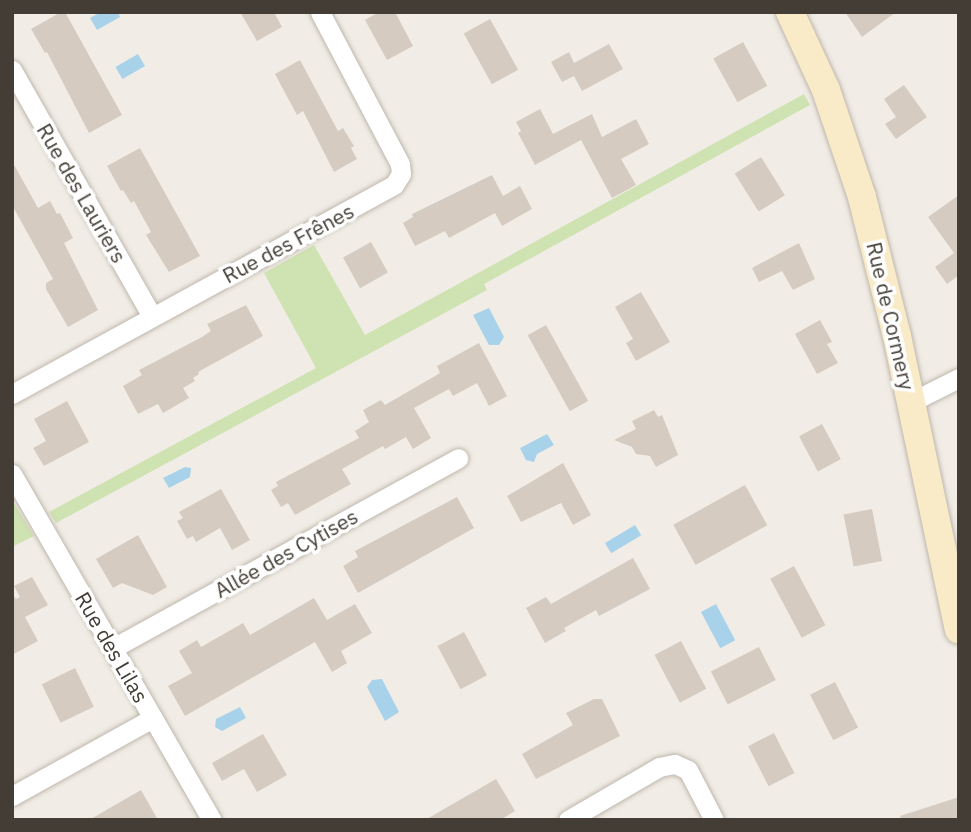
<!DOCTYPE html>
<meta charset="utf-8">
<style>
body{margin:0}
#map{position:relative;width:971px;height:832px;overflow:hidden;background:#f1ede6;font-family:"IBM Plex Sans",sans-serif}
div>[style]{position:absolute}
.green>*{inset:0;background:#cfe2b2}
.water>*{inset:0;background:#a8d2e9;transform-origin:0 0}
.building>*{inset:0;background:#d5cbc0;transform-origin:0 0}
.roads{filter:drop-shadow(0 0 2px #bfb7ad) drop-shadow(0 0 2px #bfb7ad)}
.minor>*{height:19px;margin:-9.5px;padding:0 9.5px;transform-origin:9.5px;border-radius:9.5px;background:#fff}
.secondary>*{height:28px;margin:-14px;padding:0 14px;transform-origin:14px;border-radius:14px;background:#f9ebc8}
span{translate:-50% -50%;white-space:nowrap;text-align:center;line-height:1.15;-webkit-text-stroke:7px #fff;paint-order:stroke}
.street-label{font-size:21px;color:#433d36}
.frame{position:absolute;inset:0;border:14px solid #433d36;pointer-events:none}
</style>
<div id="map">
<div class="green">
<div style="clip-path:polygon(804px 94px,810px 105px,484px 284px,487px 290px,56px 523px,49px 512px,316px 368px,264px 273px,314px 245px,365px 335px)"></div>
<div style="clip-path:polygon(12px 500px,34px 536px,12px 547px)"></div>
</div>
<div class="water">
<div style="clip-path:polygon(101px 12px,118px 12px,120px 17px,97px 30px,90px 18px)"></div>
<div style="left:138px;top:54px;width:14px;height:26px;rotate:60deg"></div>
<div style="clip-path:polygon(489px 308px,504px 337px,499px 345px,489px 345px,473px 315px)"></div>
<div style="clip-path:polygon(547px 434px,554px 445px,537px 454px,534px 462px,526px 460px,520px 448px)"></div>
<div style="clip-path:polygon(185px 467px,191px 468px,190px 477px,169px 488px,163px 478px)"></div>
<div style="left:635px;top:525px;width:12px;height:35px;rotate:59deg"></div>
<div style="left:716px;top:604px;width:41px;height:17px;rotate:62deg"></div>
<div style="clip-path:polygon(382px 679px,399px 712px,385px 721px,367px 687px,372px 680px)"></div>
<div style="clip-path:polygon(240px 707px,246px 718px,222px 731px,215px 727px,216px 719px)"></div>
</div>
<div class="building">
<div style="clip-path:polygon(61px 12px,65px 12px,122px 115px,89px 133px,47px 52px,45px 53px,31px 29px)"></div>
<div style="clip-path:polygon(240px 12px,274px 12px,282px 27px,257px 41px)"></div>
<div style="clip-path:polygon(379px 12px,395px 12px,413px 46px,387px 60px,365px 20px)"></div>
<div style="clip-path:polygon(845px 12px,896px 12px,862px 37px)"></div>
<div style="left:490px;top:19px;width:58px;height:30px;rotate:61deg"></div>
<div style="left:743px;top:42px;width:50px;height:34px;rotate:61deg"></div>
<div style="clip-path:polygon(609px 44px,623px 69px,582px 91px,574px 76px,562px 82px,551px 62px,569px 52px,574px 63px)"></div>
<div style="clip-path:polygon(300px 60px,338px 131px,343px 128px,354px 146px,351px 148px,357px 159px,334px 172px,303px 111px,297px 115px,275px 74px)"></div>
<div style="clip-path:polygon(904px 85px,927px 117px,896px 139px,885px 124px,896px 117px,884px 99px)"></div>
<div style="clip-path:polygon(540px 109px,553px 134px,592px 114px,602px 137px,636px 119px,649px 144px,621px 159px,636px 185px,612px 198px,581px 140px,535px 165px,518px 133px,521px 131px,516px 122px)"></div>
<div style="clip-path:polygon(140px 148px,200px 256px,169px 272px,146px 235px,151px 232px,134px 201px,131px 203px,123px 190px,121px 191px,107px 166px)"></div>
<div style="left:761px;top:157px;width:45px;height:31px;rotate:58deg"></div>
<div style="clip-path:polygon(12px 161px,38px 208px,50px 201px,57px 214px,60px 213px,73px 238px,64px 243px,98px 310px,68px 327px,46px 289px,46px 283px,53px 279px,12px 205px)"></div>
<div style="clip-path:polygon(492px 175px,503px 196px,520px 186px,532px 209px,502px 226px,495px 213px,449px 238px,445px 231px,415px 246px,403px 223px,413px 217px,412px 214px)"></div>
<div style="clip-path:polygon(959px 195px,959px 275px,947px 284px,935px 267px,954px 253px,928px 217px)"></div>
<div style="left:371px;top:242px;width:35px;height:32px;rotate:61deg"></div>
<div style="clip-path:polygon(799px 243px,815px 279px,793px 290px,782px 271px,759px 282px,752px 268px)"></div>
<div style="clip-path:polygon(641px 292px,670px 342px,636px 361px,626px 343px,633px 339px,615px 307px)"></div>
<div style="clip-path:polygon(246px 305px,263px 336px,198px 372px,199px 374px,193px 378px,195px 381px,183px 388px,189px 398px,163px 413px,158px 404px,138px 414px,123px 386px,142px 375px,139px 370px,202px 337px,211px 331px,207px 324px)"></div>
<div style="clip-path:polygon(820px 320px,832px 342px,827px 344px,838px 363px,817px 374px,795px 334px)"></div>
<div style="left:546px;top:325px;width:87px;height:21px;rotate:61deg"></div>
<div style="clip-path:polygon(479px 343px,507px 396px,489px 406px,477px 383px,453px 396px,449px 389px,414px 408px,431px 438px,413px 449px,406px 437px,385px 449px,383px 446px,342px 469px,351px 484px,295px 515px,288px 503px,281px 507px,271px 490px,278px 486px,276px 482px,359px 438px,355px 431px,369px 422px,363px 410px,381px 400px,385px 405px,435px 376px,440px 373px,437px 366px)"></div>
<div style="clip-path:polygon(67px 401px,89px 442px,44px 466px,33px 448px,46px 441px,34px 419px)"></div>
<div style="clip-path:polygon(654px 410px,658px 417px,662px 415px,678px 455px,656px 467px,650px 456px,636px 454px,632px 447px,614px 440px,636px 429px,632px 421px)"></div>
<div style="left:822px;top:424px;width:40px;height:26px;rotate:62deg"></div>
<div style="clip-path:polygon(563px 463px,591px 515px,573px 525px,561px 503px,521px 522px,507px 496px)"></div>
<div style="left:745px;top:485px;width:46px;height:82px;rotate:61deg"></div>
<div style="clip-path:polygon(221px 489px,250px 540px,232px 550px,220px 528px,196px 542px,193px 536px,187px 539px,177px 521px,183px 518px,179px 512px)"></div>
<div style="clip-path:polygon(457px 497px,474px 528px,358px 593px,343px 566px,358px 557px,355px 551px)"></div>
<div style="left:872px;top:509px;width:53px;height:29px;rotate:79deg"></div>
<div style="clip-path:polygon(138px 535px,167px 587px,153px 595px,122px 583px,113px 588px,96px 559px)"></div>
<div style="clip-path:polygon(633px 558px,650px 589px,599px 616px,596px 610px,564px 628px,566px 631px,545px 643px,526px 608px,546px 597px,551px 604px)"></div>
<div style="left:794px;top:566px;width:67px;height:27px;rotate:62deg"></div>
<div style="clip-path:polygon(32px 577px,48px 605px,25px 617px,38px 641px,12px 655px,12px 593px,16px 599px,20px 597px,14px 586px)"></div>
<div style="clip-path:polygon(314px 598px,327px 620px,355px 604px,372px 633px,341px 651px,347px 663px,332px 672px,315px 642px,185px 716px,168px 686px,192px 673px,179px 651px,197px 640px,201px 647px,243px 623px,250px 635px)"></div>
<div style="left:464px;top:632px;width:49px;height:30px;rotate:62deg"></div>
<div style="left:681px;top:641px;width:54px;height:30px;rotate:62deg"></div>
<div style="left:759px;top:647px;width:37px;height:54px;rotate:63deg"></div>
<div style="left:75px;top:668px;width:43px;height:37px;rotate:64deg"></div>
<div style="left:835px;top:682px;width:51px;height:28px;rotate:63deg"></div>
<div style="clip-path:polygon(594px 699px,602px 699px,620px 736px,536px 779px,522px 754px,573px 725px,566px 713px)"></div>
<div style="left:774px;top:733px;width:45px;height:29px;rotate:63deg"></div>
<div style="clip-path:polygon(263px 734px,287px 775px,257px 792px,244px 769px,222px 781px,212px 763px)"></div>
<div style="clip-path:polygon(496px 779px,515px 811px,500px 820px,425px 820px)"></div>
<div style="clip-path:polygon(141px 790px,158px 820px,89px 820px)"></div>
<div style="clip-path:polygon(959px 797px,959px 820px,901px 820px,900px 816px)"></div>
</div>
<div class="roads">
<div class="minor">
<div style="left:12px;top:70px;width:283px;rotate:60.4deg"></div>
<div style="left:12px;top:394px;width:435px;rotate:-28.7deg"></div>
<div style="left:394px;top:185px;width:13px;rotate:-58deg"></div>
<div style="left:401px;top:174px;width:10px;rotate:-96deg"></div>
<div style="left:400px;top:164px;width:172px;rotate:-117.8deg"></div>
<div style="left:911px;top:402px;width:54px;rotate:-26.6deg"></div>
<div style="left:12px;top:474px;width:400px;rotate:60deg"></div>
<div style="left:113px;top:648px;width:394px;rotate:-28.8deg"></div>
<div style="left:12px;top:796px;width:161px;rotate:-29deg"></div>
<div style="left:568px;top:820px;width:105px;rotate:-30.2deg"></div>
<div style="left:659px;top:767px;width:16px;rotate:-11deg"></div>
<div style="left:675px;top:764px;width:14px;rotate:25deg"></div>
<div style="left:688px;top:770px;width:56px;rotate:62.5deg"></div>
</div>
<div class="secondary">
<div style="left:790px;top:12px;width:86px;rotate:65.2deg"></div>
<div style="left:826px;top:90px;width:113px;rotate:71.4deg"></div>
<div style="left:862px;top:197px;width:143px;rotate:75.9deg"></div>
<div style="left:897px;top:336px;width:300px;rotate:78.1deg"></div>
</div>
</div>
<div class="street-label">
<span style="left:82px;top:193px;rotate:60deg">Rue des Lauriers</span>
<span style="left:288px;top:243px;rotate:-28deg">Rue des Frênes</span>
<span style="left:891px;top:316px;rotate:77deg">Rue de Cormery</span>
<span style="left:286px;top:553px;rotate:-29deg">Allée des Cytises</span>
<span style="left:112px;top:647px;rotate:60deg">Rue des Lilas</span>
</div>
<div class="frame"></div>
</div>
